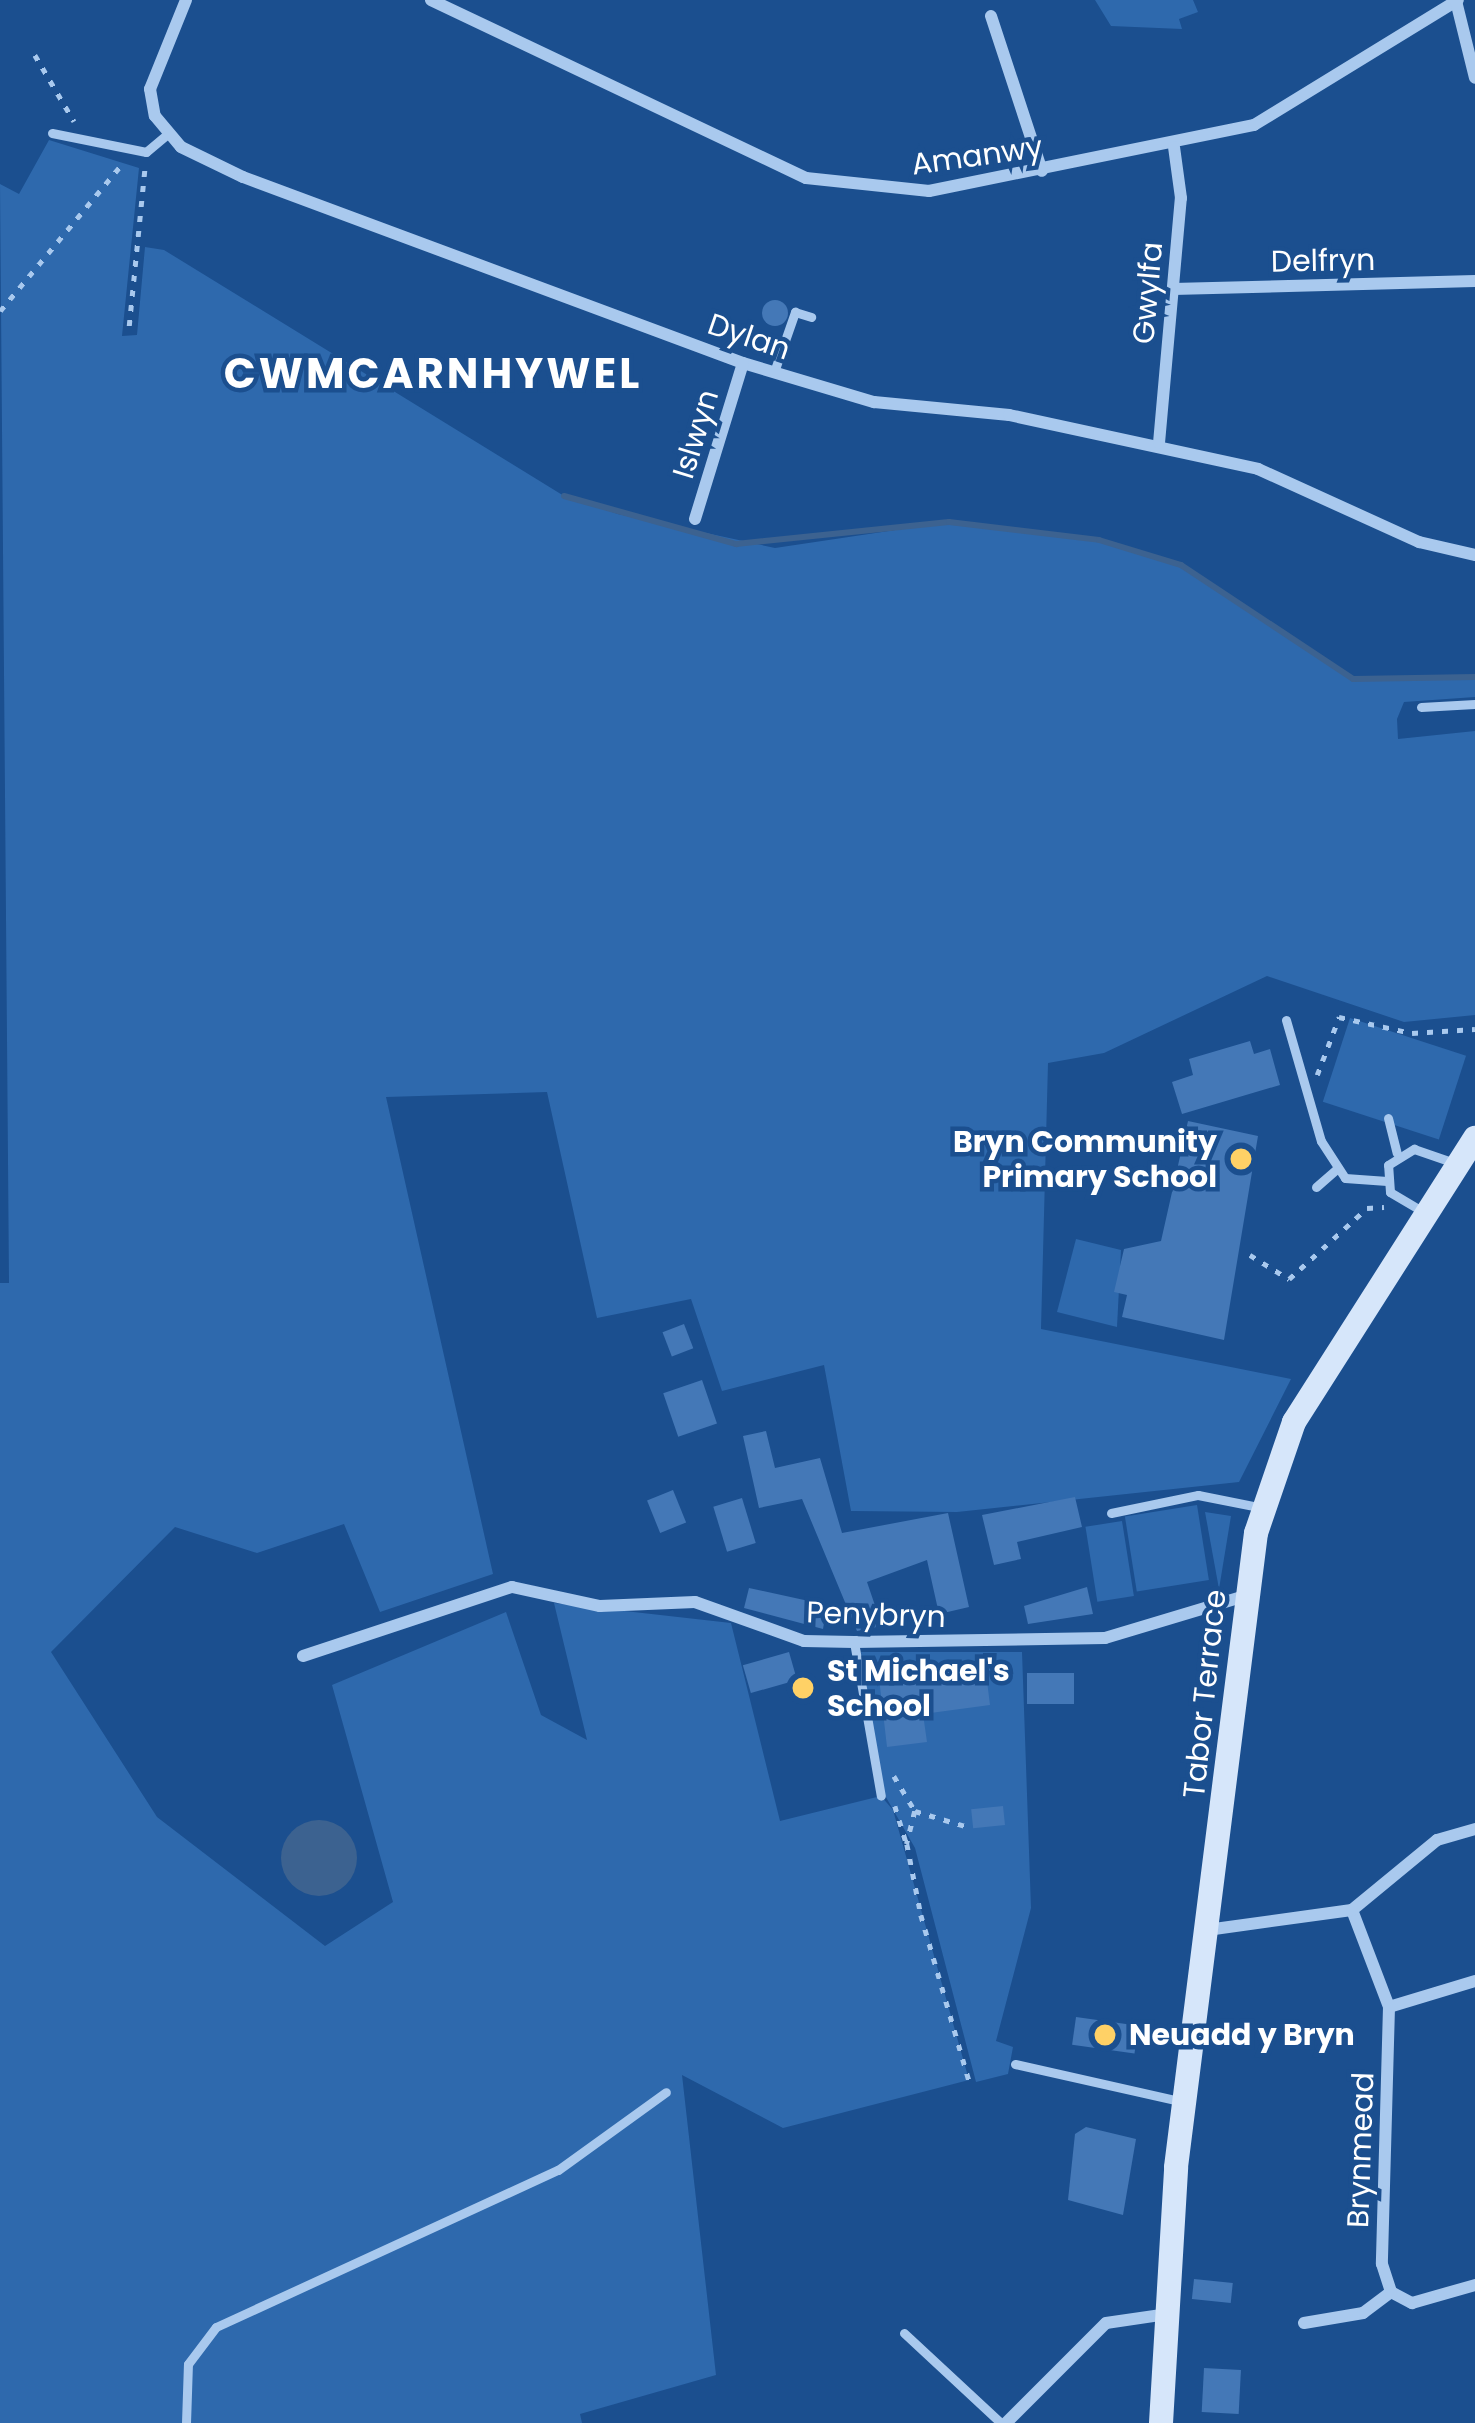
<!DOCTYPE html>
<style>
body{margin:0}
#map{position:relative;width:1475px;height:2423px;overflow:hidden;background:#1b4f8f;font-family:Poppins,sans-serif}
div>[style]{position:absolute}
.green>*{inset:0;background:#2e69ad;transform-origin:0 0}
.water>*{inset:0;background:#3c6290}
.round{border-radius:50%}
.stream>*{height:6px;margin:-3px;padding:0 3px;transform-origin:3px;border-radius:3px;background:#3c6290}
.building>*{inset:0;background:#4478b7;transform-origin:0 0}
.path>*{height:4.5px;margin-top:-2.25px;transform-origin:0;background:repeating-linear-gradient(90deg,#a9c9ee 0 6px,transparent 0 15px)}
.service>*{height:9px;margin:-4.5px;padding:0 4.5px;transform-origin:4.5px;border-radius:4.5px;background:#a9c9ee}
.minor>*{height:12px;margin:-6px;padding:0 6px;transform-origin:6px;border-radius:6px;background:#a9c9ee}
.secondary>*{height:24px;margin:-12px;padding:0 12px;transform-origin:12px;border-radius:12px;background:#d6e6fa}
.dots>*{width:33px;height:33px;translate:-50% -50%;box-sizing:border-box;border:6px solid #1b4f8f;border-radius:50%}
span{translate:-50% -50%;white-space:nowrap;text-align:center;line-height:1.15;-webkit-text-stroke:9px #1b4f8f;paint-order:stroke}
.street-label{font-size:30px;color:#fff}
.poi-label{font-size:30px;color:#fff;font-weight:700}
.right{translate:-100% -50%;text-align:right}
.left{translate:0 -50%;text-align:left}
.district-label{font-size:42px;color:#fff;font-weight:700;letter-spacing:3px}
</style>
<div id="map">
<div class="green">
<div style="clip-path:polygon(1095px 0,1193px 0,1198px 12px,1179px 19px,1182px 29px,1111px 26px)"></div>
<div style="clip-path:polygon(49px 140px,139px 168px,122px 336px,137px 335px,145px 247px,164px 250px,564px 496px,618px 514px,775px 548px,949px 522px,1099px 540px,1181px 565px,1353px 679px,1475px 677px,1475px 697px,1404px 702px,1397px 719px,1398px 739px,1475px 731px,1475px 1015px,1404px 1022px,1267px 976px,1104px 1053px,1048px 1063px,1041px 1329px,1291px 1379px,1239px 1482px,957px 1512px,851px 1511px,824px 1365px,722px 1391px,691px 1299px,597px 1318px,547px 1092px,386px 1097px,493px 1574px,380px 1612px,344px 1524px,257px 1553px,175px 1527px,51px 1652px,157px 1817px,325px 1946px,393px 1902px,332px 1685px,506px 1612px,541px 1715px,587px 1740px,554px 1603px,731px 1623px,780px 1821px,881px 1796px,893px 1810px,969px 2080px,783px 2128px,682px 2075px,716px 2375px,580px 2414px,582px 2423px,0 2423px,0 1283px,9px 1283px,0 184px,19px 194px)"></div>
<div style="left:1350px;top:1018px;width:122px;height:88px;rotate:18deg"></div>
<div style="clip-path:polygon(1076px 1239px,1121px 1250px,1117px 1327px,1057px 1312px)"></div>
<div style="left:1197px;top:1505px;width:76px;height:73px;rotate:81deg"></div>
<div style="clip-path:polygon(1205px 1512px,1231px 1516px,1219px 1589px)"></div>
<div style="left:1122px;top:1521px;width:76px;height:37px;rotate:81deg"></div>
<div style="clip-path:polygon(861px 1652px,1022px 1652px,1031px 1908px,996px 2041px,1013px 2047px,1008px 2074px,976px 2082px,915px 1848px,883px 1792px)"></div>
</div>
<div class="water">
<div class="round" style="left:281px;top:1820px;width:76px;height:76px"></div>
</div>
<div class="stream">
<div style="left:564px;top:496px;width:179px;rotate:15.6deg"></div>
<div style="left:736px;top:544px;width:214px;rotate:-5.9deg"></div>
<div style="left:949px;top:522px;width:151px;rotate:6.8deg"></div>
<div style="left:1099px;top:540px;width:86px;rotate:17deg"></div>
<div style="left:1181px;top:565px;width:206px;rotate:33.5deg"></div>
<div style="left:1353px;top:679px;width:122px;rotate:-0.9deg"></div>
</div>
<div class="building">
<div class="round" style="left:762px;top:300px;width:26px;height:26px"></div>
<div style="clip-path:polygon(1250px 1041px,1254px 1054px,1270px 1049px,1280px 1085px,1182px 1114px,1172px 1082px,1193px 1075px,1189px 1059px)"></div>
<div style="clip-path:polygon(1188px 1121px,1258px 1136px,1224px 1340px,1122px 1317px,1127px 1295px,1114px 1292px,1124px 1249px,1161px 1241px)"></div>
<div style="left:684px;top:1324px;width:26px;height:23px;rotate:69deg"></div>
<div style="left:702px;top:1380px;width:46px;height:41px;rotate:71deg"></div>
<div style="clip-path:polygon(766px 1431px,775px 1468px,820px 1458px,842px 1533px,948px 1513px,969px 1607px,939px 1614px,927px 1560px,867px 1582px,882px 1626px,857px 1631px,802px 1499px,759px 1508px,743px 1436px)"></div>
<div style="left:673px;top:1490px;width:35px;height:28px;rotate:68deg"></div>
<div style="clip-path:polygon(1075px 1497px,1082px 1527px,1017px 1542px,1021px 1559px,994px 1565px,982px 1515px)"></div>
<div style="left:742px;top:1498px;width:47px;height:30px;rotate:73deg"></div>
<div style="clip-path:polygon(1087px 1587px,1093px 1614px,1028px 1624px,1024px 1606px)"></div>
<div style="clip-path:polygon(749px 1588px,827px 1605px,823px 1629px,744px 1608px)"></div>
<div style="left:789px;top:1652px;width:29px;height:48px;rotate:74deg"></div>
<div style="clip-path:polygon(985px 1665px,990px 1705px,923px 1714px,927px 1742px,887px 1747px,879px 1678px)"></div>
<div style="left:1027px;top:1673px;width:47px;height:31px"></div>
<div style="left:1003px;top:1806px;width:19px;height:32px;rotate:84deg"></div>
<div style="left:1076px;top:2017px;width:63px;height:28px;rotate:8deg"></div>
<div style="clip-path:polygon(1086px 2127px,1136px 2139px,1123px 2215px,1068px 2200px,1075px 2134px)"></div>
<div style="left:1194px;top:2279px;width:39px;height:20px;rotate:6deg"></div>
<div style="left:1204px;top:2368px;width:37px;height:44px;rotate:3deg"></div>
</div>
<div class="path">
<div style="left:35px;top:55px;width:77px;rotate:59.4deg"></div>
<div style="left:0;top:311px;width:192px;rotate:-50.3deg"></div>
<div style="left:129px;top:326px;width:162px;rotate:-84.3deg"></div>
<div style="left:1317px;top:1075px;width:62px;rotate:-69.2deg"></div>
<div style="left:1339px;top:1017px;width:75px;rotate:12.4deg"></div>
<div style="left:1412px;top:1033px;width:63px;rotate:-3.6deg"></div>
<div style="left:1250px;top:1255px;width:46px;rotate:31.6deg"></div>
<div style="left:1289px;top:1279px;width:105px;rotate:-42.3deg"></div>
<div style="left:1367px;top:1208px;width:17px;rotate:-3deg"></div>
<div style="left:894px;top:1776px;width:41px;rotate:59deg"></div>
<div style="left:915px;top:1811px;width:52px;rotate:16.7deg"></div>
<div style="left:895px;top:1806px;width:37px;rotate:73deg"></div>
<div style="left:915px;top:1811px;width:34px;rotate:104deg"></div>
<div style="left:907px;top:1844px;width:72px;rotate:78.8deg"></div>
<div style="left:921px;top:1915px;width:172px;rotate:73.8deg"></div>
</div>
<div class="service">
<div style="left:52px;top:133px;width:96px;rotate:11.4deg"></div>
<div style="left:146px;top:152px;width:30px;rotate:-40deg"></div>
<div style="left:774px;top:372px;width:64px;rotate:-70.7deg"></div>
<div style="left:795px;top:312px;width:17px;rotate:17deg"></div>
<div style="left:1421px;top:707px;width:54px;rotate:-3.2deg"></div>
<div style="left:1286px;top:1020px;width:126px;rotate:73.9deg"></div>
<div style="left:1321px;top:1141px;width:44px;rotate:57deg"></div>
<div style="left:1345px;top:1178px;width:42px;rotate:4.1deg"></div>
<div style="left:1388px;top:1118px;width:36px;rotate:76deg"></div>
<div style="left:1316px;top:1187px;width:29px;rotate:-41deg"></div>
<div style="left:1427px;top:1214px;width:43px;rotate:-149.3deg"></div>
<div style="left:1390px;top:1192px;width:27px;rotate:-94deg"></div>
<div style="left:1388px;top:1165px;width:31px;rotate:-32deg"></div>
<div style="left:1414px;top:1149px;width:43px;rotate:18.9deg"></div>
<div style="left:1111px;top:1513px;width:89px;rotate:-11.7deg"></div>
<div style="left:1198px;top:1495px;width:66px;rotate:11.3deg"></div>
<div style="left:854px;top:1642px;width:156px;rotate:80.1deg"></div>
<div style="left:1015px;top:2064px;width:168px;rotate:12.7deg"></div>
<div style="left:904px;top:2333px;width:132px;rotate:42.9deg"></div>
<div style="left:186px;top:2423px;width:59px;rotate:-88.1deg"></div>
<div style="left:188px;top:2364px;width:46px;rotate:-52.9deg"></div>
<div style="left:216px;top:2327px;width:376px;rotate:-24.7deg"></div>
<div style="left:558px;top:2170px;width:133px;rotate:-35.8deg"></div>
</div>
<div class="minor">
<div style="left:186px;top:0;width:96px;rotate:112deg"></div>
<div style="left:150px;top:89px;width:27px;rotate:80deg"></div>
<div style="left:155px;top:116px;width:40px;rotate:50deg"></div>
<div style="left:181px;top:147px;width:69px;rotate:25.8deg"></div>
<div style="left:243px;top:177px;width:533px;rotate:20.41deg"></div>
<div style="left:743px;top:363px;width:137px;rotate:16.6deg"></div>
<div style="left:874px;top:402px;width:136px;rotate:5.5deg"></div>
<div style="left:1009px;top:415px;width:255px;rotate:12.2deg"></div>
<div style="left:1258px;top:469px;width:177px;rotate:24.4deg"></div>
<div style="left:1419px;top:542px;width:57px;rotate:13.1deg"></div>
<div style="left:431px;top:0;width:415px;rotate:25.4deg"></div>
<div style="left:806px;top:178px;width:124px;rotate:6deg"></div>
<div style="left:929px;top:191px;width:332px;rotate:-11.5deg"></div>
<div style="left:1254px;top:125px;width:239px;rotate:-31.5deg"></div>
<div style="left:1456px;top:1px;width:79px;rotate:76.1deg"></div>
<div style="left:991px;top:16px;width:163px;rotate:71.8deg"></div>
<div style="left:1173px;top:289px;width:302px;rotate:-1.5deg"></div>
<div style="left:1159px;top:443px;width:246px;rotate:-84.9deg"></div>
<div style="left:1181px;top:198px;width:51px;rotate:-97.8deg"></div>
<div style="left:695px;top:519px;width:163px;rotate:-72.9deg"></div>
<div style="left:303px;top:1656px;width:220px;rotate:-18.3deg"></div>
<div style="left:512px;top:1587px;width:90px;rotate:12.2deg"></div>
<div style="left:600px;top:1606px;width:95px;rotate:-2.4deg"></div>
<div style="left:695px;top:1602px;width:116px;rotate:19.7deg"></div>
<div style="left:804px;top:1641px;width:50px;rotate:1.1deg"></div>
<div style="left:854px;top:1642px;width:251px;rotate:-0.9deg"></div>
<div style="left:1105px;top:1638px;width:146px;rotate:-16.7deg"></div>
<div style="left:1352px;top:1910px;width:104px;rotate:69.1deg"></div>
<div style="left:1389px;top:2007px;width:257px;rotate:91.6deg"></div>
<div style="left:1382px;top:2264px;width:29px;rotate:72deg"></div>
<div style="left:1391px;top:2292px;width:24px;rotate:28deg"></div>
<div style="left:1412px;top:2303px;width:66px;rotate:-15.9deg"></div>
<div style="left:1207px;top:1930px;width:146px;rotate:-7.9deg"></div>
<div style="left:1352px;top:1910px;width:110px;rotate:-39.5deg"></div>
<div style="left:1437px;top:1840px;width:40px;rotate:-16deg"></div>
<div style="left:1389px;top:2007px;width:90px;rotate:-16.8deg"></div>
<div style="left:1304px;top:2323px;width:60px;rotate:-9.6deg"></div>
<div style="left:1363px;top:2313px;width:35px;rotate:-37deg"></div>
<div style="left:1006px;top:2423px;width:141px;rotate:-45deg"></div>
<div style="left:1106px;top:2323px;width:63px;rotate:-8.3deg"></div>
</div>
<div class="secondary">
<div style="left:1161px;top:2423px;width:256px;rotate:-86.6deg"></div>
<div style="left:1176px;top:2167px;width:639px;rotate:-82.81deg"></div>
<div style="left:1256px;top:1533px;width:117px;rotate:-71.1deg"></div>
<div style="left:1294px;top:1422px;width:337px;rotate:-57.5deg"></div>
</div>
<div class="dots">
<div style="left:1241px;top:1159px;background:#ffd166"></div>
<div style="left:803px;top:1688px;background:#ffd166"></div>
<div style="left:1105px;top:2035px;background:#ffd166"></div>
</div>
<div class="street-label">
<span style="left:977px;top:156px;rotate:-8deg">Amanwy</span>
<span style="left:1323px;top:261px;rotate:-1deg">Delfryn</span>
<span style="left:1148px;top:293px;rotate:-85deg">Gwylfa</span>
<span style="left:749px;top:337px;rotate:19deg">Dylan</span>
<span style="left:696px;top:434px;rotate:-73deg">Islwyn</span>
<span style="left:876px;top:1615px;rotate:2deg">Penybryn</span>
<span style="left:1205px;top:1694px;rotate:-84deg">Tabor Terrace</span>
<span style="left:1361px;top:2150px;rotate:-88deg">Brynmead</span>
</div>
<div class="poi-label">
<span class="right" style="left:1217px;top:1159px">Bryn Community<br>Primary School</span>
<span class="left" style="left:827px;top:1688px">St Michael's<br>School</span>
<span class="left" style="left:1129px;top:2035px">Neuadd y Bryn</span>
</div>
<div class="district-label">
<span style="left:433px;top:374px">CWMCARNHYWEL</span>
</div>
</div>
